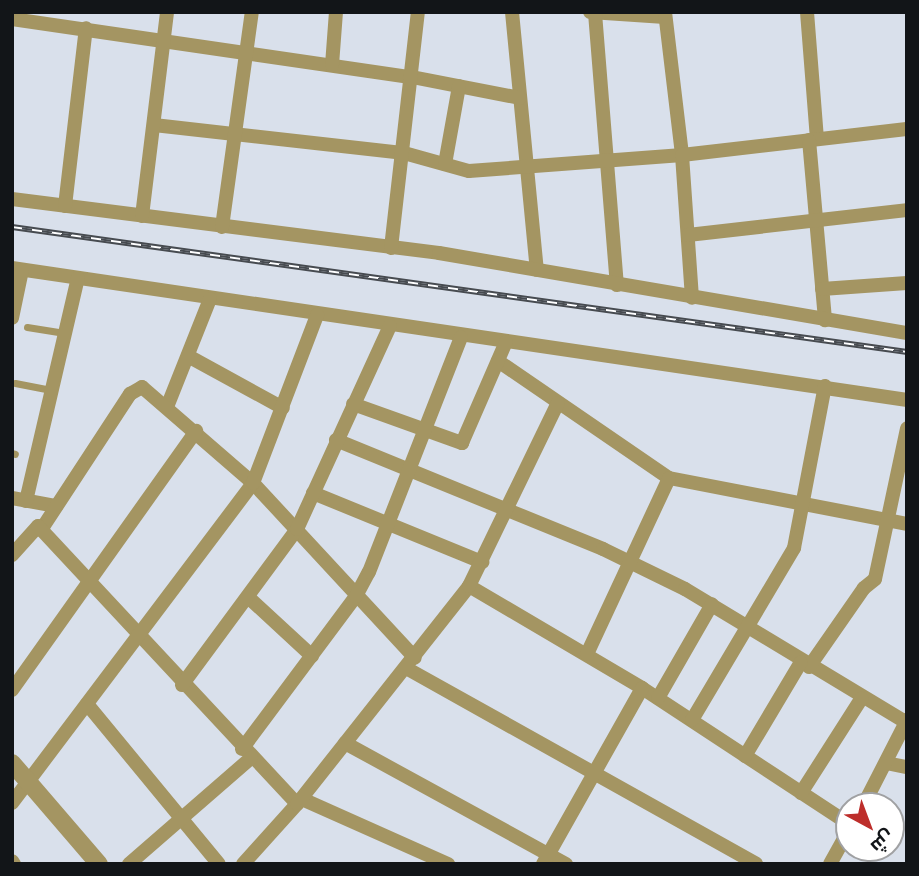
<!DOCTYPE html>
<meta charset="utf-8">
<style>
body{margin:0}
#map{position:relative;width:919px;height:876px;overflow:hidden;background:#d9e0eb;font-family:"Varela Round",Cairo,sans-serif}
div>[style]{position:absolute}
.service>*{height:7px;margin:-3.5px;padding:0 3.5px;transform-origin:3.5px;border-radius:3.5px;background:#a49562}
.minor>*{height:14px;margin:-7px;padding:0 7px;transform-origin:7px;border-radius:7px;background:#a49562}
.tertiary>*{height:18px;margin:-9px;padding:0 9px;transform-origin:9px;border-radius:9px;background:#a49562}
.rail>*{height:6px;margin-top:-3px;transform-origin:0;background:repeating-linear-gradient(90deg,#fff 0 10px,#474b50 0 20px);box-sizing:border-box;border-block:2px solid #474b50}
span{translate:-50% -50%;white-space:nowrap;text-align:center;line-height:1.15;-webkit-text-stroke:5px #fff;paint-order:stroke}
.frame{position:absolute;inset:0;border:14px solid #121518;pointer-events:none}
.north{position:absolute;left:835px;top:792px;width:70px;height:70px;box-sizing:border-box;background:#fff;border:2px solid #a0a1a3;border-radius:50%;rotate:139deg;font-size:19px;font-weight:700;line-height:28px;text-align:center;color:#121518}
.north::after{content:'';display:block;margin:auto;width:24px;height:32px;background:#bd2e2b;clip-path:polygon(50% 0,100% 100%,50% 72%,0 100%)}
</style>
<div id="map">
<div class="service">
<div style="left:27px;top:327px;width:38px;rotate:9deg"></div>
<div style="left:15px;top:383px;width:38px;rotate:11deg"></div>
<div style="left:12px;top:453px;width:3px;rotate:18deg"></div>
</div>
<div class="minor">
<div style="left:512px;top:12px;width:259px;rotate:84.5deg"></div>
<div style="left:590px;top:12px;width:75px;rotate:3.8deg"></div>
<div style="left:665px;top:12px;width:144px;rotate:83.2deg"></div>
<div style="left:682px;top:155px;width:143px;rotate:86deg"></div>
<div style="left:807px;top:12px;width:127px;rotate:85.5deg"></div>
<div style="left:595px;top:13px;width:273px;rotate:85.4deg"></div>
<div style="left:12px;top:19px;width:404px;rotate:8.3deg"></div>
<div style="left:412px;top:77px;width:110px;rotate:11deg"></div>
<div style="left:332px;top:65px;width:53px;rotate:-85.7deg"></div>
<div style="left:154px;top:125px;width:252px;rotate:6.4deg"></div>
<div style="left:404px;top:153px;width:67px;rotate:15.5deg"></div>
<div style="left:469px;top:171px;width:214px;rotate:-4.3deg"></div>
<div style="left:682px;top:155px;width:226px;rotate:-6.6deg"></div>
<div style="left:809px;top:140px;width:181px;rotate:84.9deg"></div>
<div style="left:445px;top:164px;width:79px;rotate:-79.8deg"></div>
<div style="left:12px;top:199px;width:430px;rotate:7.2deg"></div>
<div style="left:439px;top:253px;width:475px;rotate:9.7deg"></div>
<div style="left:65px;top:206px;width:179px;rotate:-83.3deg"></div>
<div style="left:142px;top:216px;width:206px;rotate:-83deg"></div>
<div style="left:222px;top:227px;width:217px;rotate:-82.1deg"></div>
<div style="left:688px;top:235px;width:220px;rotate:-6.5deg"></div>
<div style="left:391px;top:248px;width:238px;rotate:-83.5deg"></div>
<div style="left:12px;top:268px;width:905px;rotate:8.39deg"></div>
<div style="left:822px;top:289px;width:85px;rotate:-4deg"></div>
<div style="left:12px;top:318px;width:49px;rotate:-78.2deg"></div>
<div style="left:188px;top:356px;width:108px;rotate:28.7deg"></div>
<div style="left:498px;top:361px;width:207px;rotate:34.4deg"></div>
<div style="left:669px;top:478px;width:242px;rotate:10.9deg"></div>
<div style="left:353px;top:404px;width:116px;rotate:19.7deg"></div>
<div style="left:462px;top:443px;width:110px;rotate:-66.5deg"></div>
<div style="left:167px;top:407px;width:116px;rotate:-68.3deg"></div>
<div style="left:336px;top:440px;width:288px;rotate:22.2deg"></div>
<div style="left:603px;top:549px;width:91px;rotate:26deg"></div>
<div style="left:685px;top:589px;width:259px;rotate:31.1deg"></div>
<div style="left:313px;top:493px;width:183px;rotate:22.2deg"></div>
<div style="left:12px;top:498px;width:45px;rotate:10.3deg"></div>
<div style="left:26px;top:501px;width:229px;rotate:-76.9deg"></div>
<div style="left:41px;top:530px;width:163px;rotate:-56.8deg"></div>
<div style="left:130px;top:394px;width:14px;rotate:-30deg"></div>
<div style="left:142px;top:387px;width:147px;rotate:40.9deg"></div>
<div style="left:253px;top:483px;width:238px;rotate:47.2deg"></div>
<div style="left:12px;top:555px;width:39px;rotate:-48deg"></div>
<div style="left:38px;top:526px;width:380px;rotate:47deg"></div>
<div style="left:469px;top:586px;width:201px;rotate:30.5deg"></div>
<div style="left:642px;top:688px;width:248px;rotate:33.3deg"></div>
<div style="left:248px;top:597px;width:87px;rotate:42.7deg"></div>
<div style="left:587px;top:654px;width:194px;rotate:-65deg"></div>
<div style="left:809px;top:667px;width:96px;rotate:-55.2deg"></div>
<div style="left:864px;top:588px;width:14px;rotate:-39deg"></div>
<div style="left:875px;top:579px;width:154px;rotate:-78deg"></div>
<div style="left:406px;top:668px;width:401px;rotate:29.2deg"></div>
<div style="left:182px;top:685px;width:194px;rotate:-53.6deg"></div>
<div style="left:297px;top:529px;width:223px;rotate:-65.4deg"></div>
<div style="left:12px;top:690px;width:318px;rotate:-54.6deg"></div>
<div style="left:658px;top:698px;width:108px;rotate:-60.1deg"></div>
<div style="left:87px;top:704px;width:207px;rotate:50.5deg"></div>
<div style="left:692px;top:720px;width:200px;rotate:-59.3deg"></div>
<div style="left:794px;top:548px;width:165px;rotate:-79.2deg"></div>
<div style="left:345px;top:743px;width:252px;rotate:28.7deg"></div>
<div style="left:242px;top:749px;width:191px;rotate:-53.3deg"></div>
<div style="left:356px;top:596px;width:27px;rotate:-62deg"></div>
<div style="left:369px;top:572px;width:252px;rotate:-68.6deg"></div>
<div style="left:745px;top:756px;width:109px;rotate:-59.2deg"></div>
<div style="left:886px;top:763px;width:21px;rotate:11deg"></div>
<div style="left:801px;top:793px;width:112px;rotate:-57.4deg"></div>
<div style="left:302px;top:799px;width:160px;rotate:24deg"></div>
<div style="left:12px;top:803px;width:401px;rotate:-53deg"></div>
<div style="left:253px;top:483px;width:180px;rotate:-69.1deg"></div>
<div style="left:863px;top:806px;width:97px;rotate:-62.9deg"></div>
<div style="left:12px;top:861px;width:4px;rotate:56deg"></div>
<div style="left:129px;top:864px;width:162px;rotate:-41deg"></div>
<div style="left:243px;top:864px;width:81px;rotate:-48deg"></div>
<div style="left:297px;top:804px;width:278px;rotate:-51.7deg"></div>
<div style="left:469px;top:586px;width:203px;rotate:-64.1deg"></div>
<div style="left:543px;top:864px;width:202px;rotate:-60.6deg"></div>
<div style="left:830px;top:864px;width:39px;rotate:-61deg"></div>
</div>
<div class="tertiary">
<div style="left:12px;top:763px;width:133px;rotate:49.3deg"></div>
</div>
<div class="rail">
<div style="left:12px;top:227px;width:904px;rotate:7.95deg"></div>
</div>
<div class="frame"></div>
<div class="north">ش</div>
</div>
